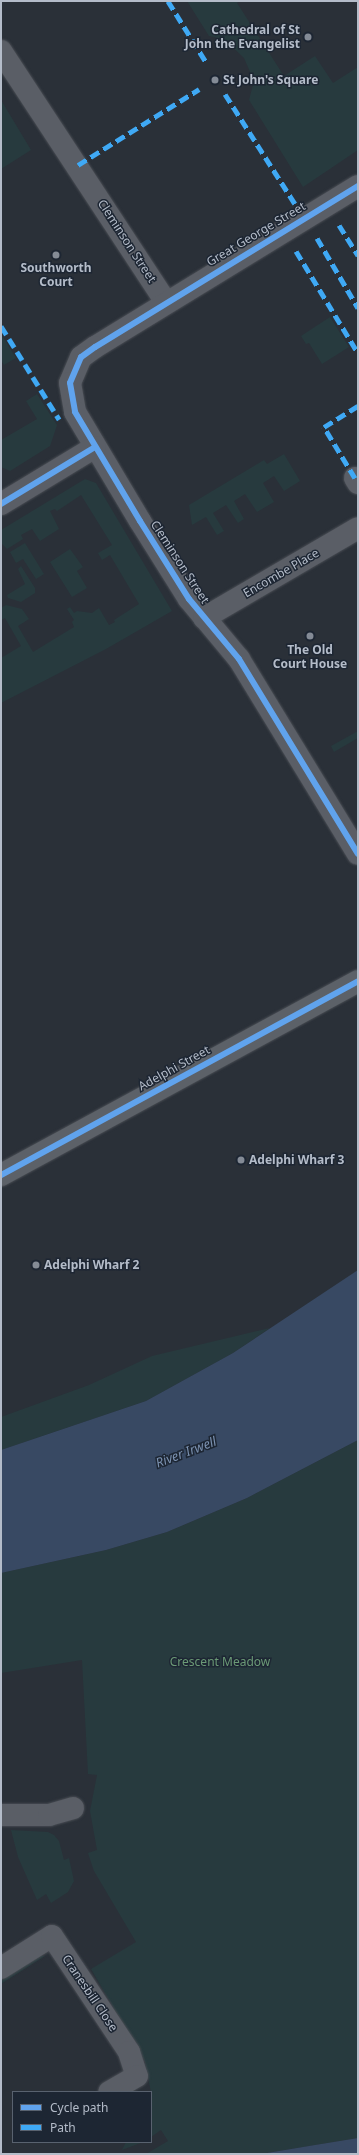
<!DOCTYPE html>
<style>
body{margin:0}
#map{position:relative;width:359px;height:2155px;overflow:hidden;background:#2a3038;font-family:"Noto Sans",sans-serif}
div>[style]{position:absolute}
.green>*{inset:0;background:#273a3e}
.water>*{inset:0;background:#384963}
.roads{filter:drop-shadow(0 0 1px #484c53) drop-shadow(0 0 1px #484c53)}
.minor>*{height:22px;margin:-11px;padding:0 11px;transform-origin:11px;border-radius:11px;background:#5a5e66}
.major>*{height:22px;margin:-11px;padding:0 11px;transform-origin:11px;border-radius:11px;background:#5c6168}
.quiet>*{height:5px;margin-top:-2.5px;transform-origin:0;background:repeating-linear-gradient(90deg,#3fa9f5 0 10px,transparent 0 15px)}
.cycleway>*{height:6px;margin:-3px;padding:0 3px;transform-origin:3px;border-radius:3px;background:#60a3ed}
.dots>*{width:11px;height:11px;translate:-50% -50%;box-sizing:border-box;border:2px solid #1d2633;border-radius:50%}
span{translate:-50% -50%;white-space:nowrap;text-align:center;line-height:1.15;-webkit-text-stroke:3px #1d2633;paint-order:stroke}
.poi-label{font-size:12px;color:#b4bcc9;font-weight:700}
.right{translate:-100% -50%;text-align:right}
.left{translate:0 -50%;text-align:left}
.street-label{font-size:12px;color:#b4bcc9}
.park-label{font-size:12px;color:#6b9a76}
.water-label{font-size:13px;color:#7c92b1;font-style:italic}
.frame{position:absolute;inset:0;border:2px solid #b4bcc9;pointer-events:none}
.legend{position:absolute;left:12px;top:2091px;width:140px;height:52px;box-sizing:border-box;background:#1d2633;border:1px solid #59626f;margin:0;padding:5px 7px;list-style:none;font-size:12px;color:#b4bcc9}
.legend li{display:flex;align-items:center;gap:8px;height:20px}
.legend b{width:20px;border:1px solid #59626f}
</style>
<div id="map">
<div class="green">
<div style="clip-path:polygon(187px 1px,240px 1px,237px 3px,284px 76px,315px 56px,333px 83px,358px 67px,358px 150px,303px 187px,249px 100px,254px 81px,244px 58px,224px 39px,209px 36px)"></div>
<div style="clip-path:polygon(1px 100px,31px 150px,1px 169px)"></div>
<div style="clip-path:polygon(330px 317px,349px 347px,322px 364px,309px 343px,306px 344px,301px 336px)"></div>
<div style="clip-path:polygon(1px 334px,16px 358px,4px 365px,1px 360px)"></div>
<div style="clip-path:polygon(37px 394px,57px 425px,50px 446px,10px 471px,1px 467px,1px 440px,37px 419px,26px 401px)"></div>
<div style="clip-path:polygon(284px 454px,300px 481px,284px 491px,274px 476px,263px 483px,274px 502px,257px 512px,245px 494px,234px 501px,244px 519px,238px 523px,226px 505px,213px 513px,224px 531px,217px 535px,206px 517px,192px 525px,189px 505px,264px 460px,267px 464px)"></div>
<div style="clip-path:polygon(85px 479px,96px 483px,172px 611px,106px 649px,1px 703px,1px 658px,21px 646px,5px 618px,1px 620px,1px 608px,6px 605px,22px 609px,29px 619px,18px 626px,33px 652px,74px 627px,72px 622px,74px 620px,67px 609px,70px 607px,74px 613px,77px 611px,92px 613px,99px 608px,109px 625px,115px 622px,114px 620px,139px 604px,110px 555px,102px 560px,98px 553px,112px 545px,81px 495px,57px 511px,55px 509px,50px 511px,59px 529px,40px 541px,32px 529px,21px 535px,23px 539px,7px 549px,1px 543px,1px 530px)"></div>
<div style="clip-path:polygon(25px 543px,44px 574px,36px 579px,23px 559px,16px 563px,10px 552px)"></div>
<div style="clip-path:polygon(70px 549px,83px 567px,77px 571px,87px 588px,72px 597px,50px 562px)"></div>
<div style="clip-path:polygon(21px 566px,35px 588px,35px 593px,21px 602px,8px 598px,7px 595px,25px 584px,18px 569px)"></div>
<div style="clip-path:polygon(358px 731px,358px 738px,334px 752px,331px 746px)"></div>
<div style="clip-path:polygon(270px 1328px,233px 1353px,146px 1401px,1px 1450px,1px 1417px,89px 1385px,152px 1356px)"></div>
<div style="clip-path:polygon(358px 1440px,358px 2138px,261px 2154px,146px 2154px,168px 2141px,161px 2130px,151px 2137px,151px 2092px,145px 2062px,91px 1969px,136px 1942px,94px 1871px,88px 1853px,97px 1850px,90px 1811px,97px 1775px,88px 1774px,82px 1660px,1px 1673px,1px 1573px,106px 1550px,167px 1532px,247px 1498px)"></div>
<div style="clip-path:polygon(11px 1830px,48px 1832px,54px 1835px,59px 1841px,64px 1860px,69px 1858px,74px 1881px,68px 1892px,51px 1903px,46px 1894px,37px 1900px,18px 1857px)"></div>
<div style="clip-path:polygon(38px 1956px,45px 1956px,1px 1984px,1px 1977px)"></div>
<div style="clip-path:polygon(126px 2142px,143px 2142px,122px 2150px)"></div>
</div>
<div class="water">
<div style="clip-path:polygon(358px 1270px,358px 1440px,247px 1498px,167px 1532px,106px 1550px,1px 1573px,1px 1450px,146px 1401px,233px 1353px)"></div>
<div style="clip-path:polygon(358px 2138px,358px 2154px,261px 2154px,315px 2145px)"></div>
</div>
<div class="roads">
<div class="minor">
<div style="left:1px;top:51px;width:300px;rotate:56.7deg"></div>
<div style="left:358px;top:186px;width:308px;rotate:148.5deg"></div>
<div style="left:95px;top:347px;width:17px;rotate:144deg"></div>
<div style="left:81px;top:357px;width:28px;rotate:113deg"></div>
<div style="left:70px;top:383px;width:29px;rotate:80deg"></div>
<div style="left:75px;top:412px;width:127px;rotate:59.2deg"></div>
<div style="left:140px;top:521px;width:92px;rotate:57.9deg"></div>
<div style="left:189px;top:599px;width:78px;rotate:50.2deg"></div>
<div style="left:239px;top:659px;width:228px;rotate:58.6deg"></div>
<div style="left:355px;top:478px;width:6px;rotate:59deg"></div>
<div style="left:1px;top:504px;width:110px;rotate:-31.2deg"></div>
<div style="left:204px;top:618px;width:178px;rotate:-30.3deg"></div>
<div style="left:1px;top:1815px;width:48px"></div>
<div style="left:49px;top:1815px;width:25px;rotate:-16deg"></div>
<div style="left:1px;top:1968px;width:60px;rotate:-32.1deg"></div>
<div style="left:52px;top:1936px;width:139px;rotate:56.4deg"></div>
<div style="left:129px;top:2052px;width:25px;rotate:72deg"></div>
<div style="left:137px;top:2076px;width:32px;rotate:150deg"></div>
</div>
<div class="major">
<div style="left:1px;top:1175px;width:406px;rotate:-28.5deg"></div>
</div>
</div>
<div class="quiet">
<div style="left:168px;top:1px;width:72px;rotate:58.1deg"></div>
<div style="left:225px;top:94px;width:130px;rotate:57.5deg"></div>
<div style="left:78px;top:165px;width:143px;rotate:-32.1deg"></div>
<div style="left:339px;top:225px;width:36px;rotate:58deg"></div>
<div style="left:317px;top:238px;width:81px;rotate:59.6deg"></div>
<div style="left:296px;top:251px;width:119px;rotate:58.7deg"></div>
<div style="left:1px;top:326px;width:110px;rotate:58.1deg"></div>
<div style="left:355px;top:478px;width:60px;rotate:-121.3deg"></div>
<div style="left:324px;top:427px;width:40px;rotate:-32deg"></div>
</div>
<div class="cycleway">
<div style="left:358px;top:186px;width:308px;rotate:148.5deg"></div>
<div style="left:95px;top:347px;width:17px;rotate:144deg"></div>
<div style="left:81px;top:357px;width:28px;rotate:113deg"></div>
<div style="left:70px;top:383px;width:29px;rotate:80deg"></div>
<div style="left:75px;top:412px;width:127px;rotate:59.2deg"></div>
<div style="left:140px;top:521px;width:92px;rotate:57.9deg"></div>
<div style="left:189px;top:599px;width:78px;rotate:50.2deg"></div>
<div style="left:239px;top:659px;width:228px;rotate:58.6deg"></div>
<div style="left:1px;top:504px;width:110px;rotate:-31.2deg"></div>
<div style="left:1px;top:1175px;width:406px;rotate:-28.5deg"></div>
</div>
<div class="dots">
<div style="left:308px;top:37px;background:#848b96"></div>
<div style="left:215px;top:80px;background:#848b96"></div>
<div style="left:56px;top:255px;background:#848b96"></div>
<div style="left:310px;top:636px;background:#848b96"></div>
<div style="left:241px;top:1160px;background:#848b96"></div>
<div style="left:36px;top:1265px;background:#848b96"></div>
</div>
<div class="poi-label">
<span class="right" style="left:300px;top:37px">Cathedral of St<br>John the Evangelist</span>
<span class="left" style="left:223px;top:80px">St John's Square</span>
<span style="left:56px;top:275px">Southworth<br>Court</span>
<span style="left:310px;top:657px">The Old<br>Court House</span>
<span class="left" style="left:249px;top:1160px">Adelphi Wharf 3</span>
<span class="left" style="left:44px;top:1265px">Adelphi Wharf 2</span>
</div>
<div class="street-label">
<span style="left:256px;top:234px;rotate:-31deg">Great George Street</span>
<span style="left:127px;top:241px;rotate:57deg">Cleminson Street</span>
<span style="left:180px;top:562px;rotate:57deg">Cleminson Street</span>
<span style="left:281px;top:573px;rotate:-30deg">Encombe Place</span>
<span style="left:174px;top:1068px;rotate:-29deg">Adelphi Street</span>
<span style="left:90px;top:1993px;rotate:56deg">Cranesbill Close</span>
</div>
<div class="park-label">
<span style="left:220px;top:1662px">Crescent Meadow</span>
</div>
<div class="water-label">
<span style="left:186px;top:1452px;rotate:-21deg">River Irwell</span>
</div>
<div class="frame"></div>
<ul class="legend">
<li><b style="height:5px;background:#60a3ed"></b>Cycle path</li>
<li><b style="height:5px;background:#3fa9f5"></b>Path</li>
</ul>
</div>
